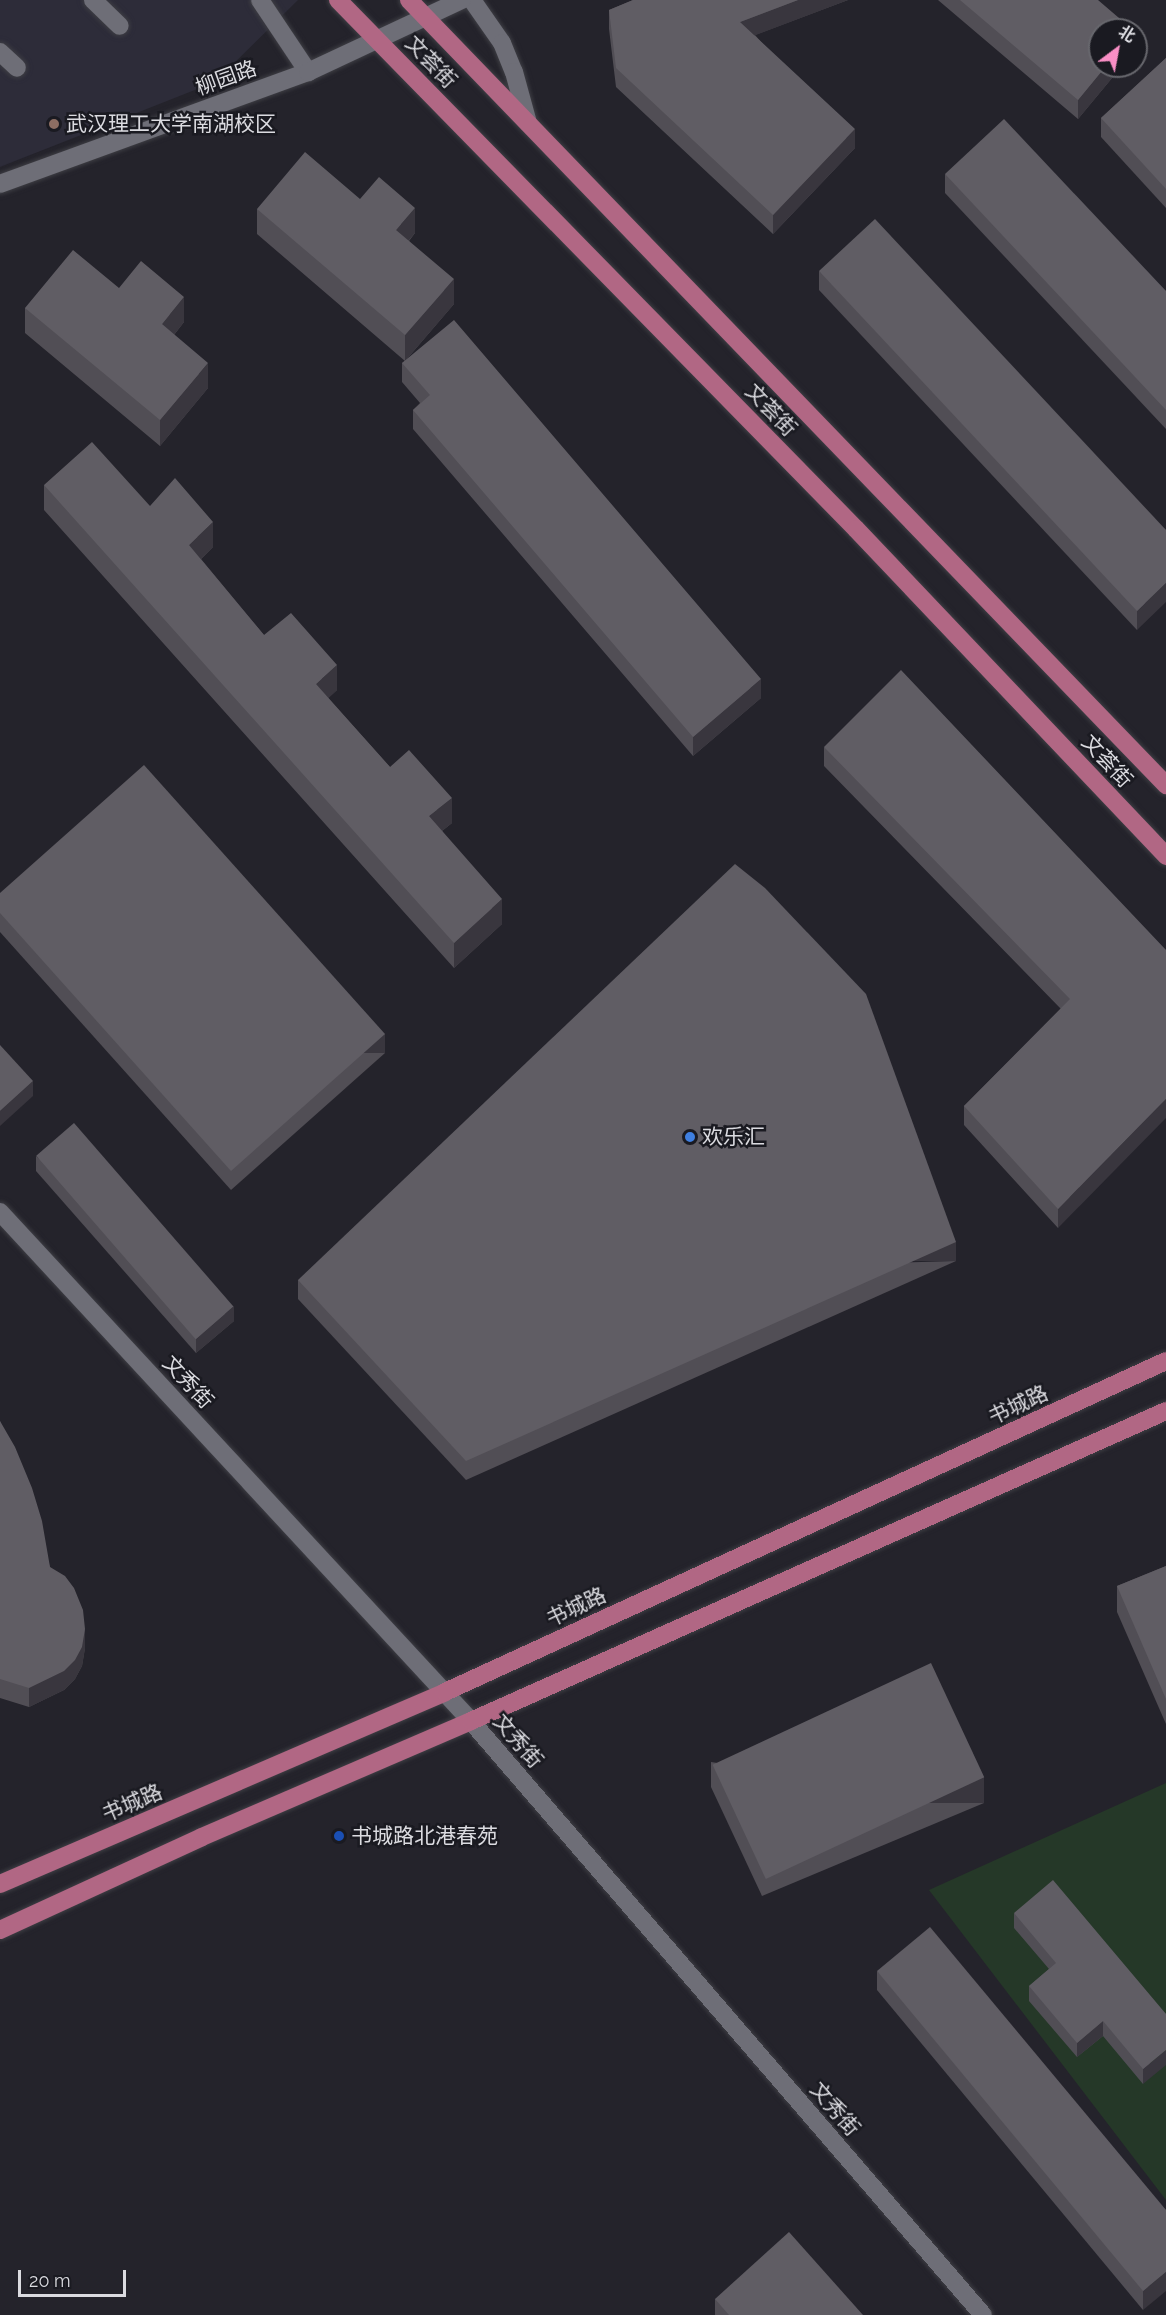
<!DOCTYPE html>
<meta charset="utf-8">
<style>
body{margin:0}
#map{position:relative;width:1166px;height:2315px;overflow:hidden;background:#24232b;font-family:Raleway,"Noto Sans SC",sans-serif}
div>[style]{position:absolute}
.built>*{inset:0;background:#2d2c39}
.green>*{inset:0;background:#253828}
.roads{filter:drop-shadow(0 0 2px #3e3e44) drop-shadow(0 0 2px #3e3e44)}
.minor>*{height:18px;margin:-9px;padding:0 9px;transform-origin:9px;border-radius:9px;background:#6e6e77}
.major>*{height:18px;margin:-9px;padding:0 9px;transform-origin:9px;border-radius:9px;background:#b16784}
.wall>*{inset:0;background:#514e55}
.shaded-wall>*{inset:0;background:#39363e;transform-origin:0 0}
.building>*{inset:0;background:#605d64;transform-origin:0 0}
.dots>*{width:16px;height:16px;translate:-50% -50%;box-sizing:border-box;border:3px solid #1a1a21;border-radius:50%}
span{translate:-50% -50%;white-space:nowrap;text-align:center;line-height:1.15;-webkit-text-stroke:5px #1a1a21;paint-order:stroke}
.street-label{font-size:21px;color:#dbdbe0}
.poi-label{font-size:21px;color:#dbdbe0}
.left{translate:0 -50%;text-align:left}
.north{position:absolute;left:1088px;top:18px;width:60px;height:60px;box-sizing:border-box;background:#1a1a21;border:2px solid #67676d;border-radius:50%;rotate:32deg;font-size:16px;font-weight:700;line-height:24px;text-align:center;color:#dbdbe0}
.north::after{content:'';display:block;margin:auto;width:21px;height:27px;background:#fa8fc6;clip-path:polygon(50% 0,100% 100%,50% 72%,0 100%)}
.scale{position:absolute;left:18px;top:2270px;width:108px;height:27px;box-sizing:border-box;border:3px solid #dbdbe0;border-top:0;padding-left:8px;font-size:18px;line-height:21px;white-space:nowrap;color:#dbdbe0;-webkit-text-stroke:4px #1a1a21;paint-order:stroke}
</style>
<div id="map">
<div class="built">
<div style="clip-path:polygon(0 0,298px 0,215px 82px,0 167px)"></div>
</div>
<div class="green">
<div style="clip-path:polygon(1166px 1783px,1166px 2200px,929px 1890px)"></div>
</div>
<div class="roads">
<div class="minor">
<div style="left:93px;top:0;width:37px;rotate:44deg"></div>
<div style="left:260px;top:0;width:87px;rotate:56.3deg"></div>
<div style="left:472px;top:0;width:52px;rotate:55.1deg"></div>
<div style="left:502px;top:43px;width:31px;rotate:68deg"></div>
<div style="left:514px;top:72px;width:53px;rotate:74.6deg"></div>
<div style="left:0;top:52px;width:23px;rotate:43deg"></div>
<div style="left:0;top:184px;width:328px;rotate:-20deg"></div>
<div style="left:308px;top:72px;width:170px;rotate:-25.1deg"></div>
<div style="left:0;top:1212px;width:693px;rotate:47.22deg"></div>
<div style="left:471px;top:1721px;width:784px;rotate:49.24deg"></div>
</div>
<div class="major">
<div style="left:338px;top:0;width:740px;rotate:45.6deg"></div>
<div style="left:856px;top:529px;width:451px;rotate:46.5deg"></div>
<div style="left:409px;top:0;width:1091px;rotate:46.04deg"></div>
<div style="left:0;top:1884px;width:485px;rotate:-23.3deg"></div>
<div style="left:445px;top:1692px;width:793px;rotate:-24.66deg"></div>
<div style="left:0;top:1930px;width:222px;rotate:-24.7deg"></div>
<div style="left:202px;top:1837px;width:293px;rotate:-23.3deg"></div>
<div style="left:471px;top:1721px;width:761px;rotate:-24.04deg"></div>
</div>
</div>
<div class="wall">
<div style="clip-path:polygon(633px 0,848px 0,755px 35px,855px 148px,773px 234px,616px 87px,609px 29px,609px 10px)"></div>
<div style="clip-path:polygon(938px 0,1098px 0,1100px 66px,1122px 66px,1078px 119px)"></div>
<div style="clip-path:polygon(1166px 58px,1166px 208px,1101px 137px,1101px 118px)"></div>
<div style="clip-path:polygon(945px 174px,1166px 291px,1166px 429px,945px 193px)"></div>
<div style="clip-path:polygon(360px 199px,415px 233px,409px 241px,454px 304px,406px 360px,761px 698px,693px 756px,413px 429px,413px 410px,420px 403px,402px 382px,402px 363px,405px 361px,257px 234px,257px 209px)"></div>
<div style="clip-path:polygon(819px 271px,1166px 530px,1137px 630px,819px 290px)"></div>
<div style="clip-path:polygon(119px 288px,184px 322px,174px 335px,208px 388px,160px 446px,25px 333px,25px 308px)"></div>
<div style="clip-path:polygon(44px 485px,150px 506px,213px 547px,201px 559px,264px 635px,337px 690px,328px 698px,390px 767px,452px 823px,442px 831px,502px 924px,454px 968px,44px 510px)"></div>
<div style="clip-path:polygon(824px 747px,1166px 950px,1058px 1228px,964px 1125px,964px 1106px,1061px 1009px,824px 766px)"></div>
<div style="clip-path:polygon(0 893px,385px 1053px,231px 1190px,0 932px)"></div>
<div style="clip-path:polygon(36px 1156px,234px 1321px,196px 1353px,36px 1171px)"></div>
<div style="clip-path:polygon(956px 1261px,466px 1480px,298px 1299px,298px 1280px)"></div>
<div style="clip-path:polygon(0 1421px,50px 1567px,85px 1648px,82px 1666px,75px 1679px,64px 1690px,29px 1707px,0 1698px)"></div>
<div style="clip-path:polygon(1166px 1566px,1166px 1724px,1117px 1612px,1117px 1586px)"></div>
<div style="clip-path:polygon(711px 1762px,984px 1803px,762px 1896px,711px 1787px)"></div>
<div style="clip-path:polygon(1014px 1913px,1166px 2014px,1143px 2084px,1103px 2036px,1077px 2057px,1029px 2001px,1029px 1986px,1049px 1969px,1014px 1928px)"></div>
<div style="clip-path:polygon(877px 1971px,1166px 2210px,1143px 2310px,877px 1990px)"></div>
<div style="clip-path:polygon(715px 2299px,863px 2315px,715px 2315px)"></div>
</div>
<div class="shaded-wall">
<div style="clip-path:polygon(798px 0,848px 0,740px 41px,740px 22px)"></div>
<div style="clip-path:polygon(1106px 66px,1122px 66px,1078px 119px,1078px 100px)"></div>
<div style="clip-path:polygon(855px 129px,855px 148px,773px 234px,773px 215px)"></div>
<div style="clip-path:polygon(415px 208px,415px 233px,396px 255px,396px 230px)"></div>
<div style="clip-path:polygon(454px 279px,454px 304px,405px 361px,405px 335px)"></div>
<div style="clip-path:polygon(184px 297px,184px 322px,162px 350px,162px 324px)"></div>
<div style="clip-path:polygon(208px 363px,208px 388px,160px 446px,160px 420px)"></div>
<div style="clip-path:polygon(213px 522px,213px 547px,189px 570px,189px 545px)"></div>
<div style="clip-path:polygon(1166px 583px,1166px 602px,1137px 630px,1137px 611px)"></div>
<div style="clip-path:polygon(337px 665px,337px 690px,316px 710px,316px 684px)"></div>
<div style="clip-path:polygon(761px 679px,761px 698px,693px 756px,693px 737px)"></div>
<div style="clip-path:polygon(452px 798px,452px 823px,429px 841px,429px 816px)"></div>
<div style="clip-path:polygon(502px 899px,502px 924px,454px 968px,454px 943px)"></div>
<div style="left:385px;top:1034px;width:19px;height:206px;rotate:90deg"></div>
<div style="clip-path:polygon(33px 1081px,33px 1096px,0 1126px,0 1111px)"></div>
<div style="clip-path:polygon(1166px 1099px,1166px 1118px,1058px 1228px,1058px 1209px)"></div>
<div style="left:956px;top:1242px;width:19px;height:537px;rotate:90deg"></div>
<div style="clip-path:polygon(234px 1306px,234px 1321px,196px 1353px,196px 1339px)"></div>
<div style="clip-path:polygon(85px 1629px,85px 1648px,82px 1666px,75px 1679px,64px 1690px,29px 1707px,29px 1688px)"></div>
<div style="left:984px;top:1777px;width:26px;height:241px;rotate:90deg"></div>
<div style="clip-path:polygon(1103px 2021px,1103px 2036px,1077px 2057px,1077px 2043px)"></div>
<div style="clip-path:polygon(1166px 2050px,1166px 2065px,1143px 2084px,1143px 2069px)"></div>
<div style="clip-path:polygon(1166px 2272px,1166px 2291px,1143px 2310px,1143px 2291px)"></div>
</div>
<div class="building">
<div style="clip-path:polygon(633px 0,798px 0,740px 22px,855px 129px,773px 215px,616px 68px,609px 10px)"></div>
<div style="clip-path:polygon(960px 0,1098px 0,1133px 30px,1100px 30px,1100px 66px,1106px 66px,1078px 100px)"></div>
<div style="clip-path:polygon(1166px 58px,1166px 189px,1101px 118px)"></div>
<div style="clip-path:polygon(1004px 119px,1166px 291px,1166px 410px,945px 174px)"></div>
<div style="clip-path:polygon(305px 152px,360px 199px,379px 177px,415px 208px,396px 230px,454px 279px,405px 335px,257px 209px)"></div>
<div style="clip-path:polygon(875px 219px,1166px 530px,1166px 583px,1137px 611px,819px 271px)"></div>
<div style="clip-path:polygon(73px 250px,119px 288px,141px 261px,184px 297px,162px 324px,208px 363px,160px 420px,25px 308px)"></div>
<div style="clip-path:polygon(454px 320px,761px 679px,693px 737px,413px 410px,430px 395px,402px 363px)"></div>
<div style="clip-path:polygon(92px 442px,150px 506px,175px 478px,213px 522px,189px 545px,264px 635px,291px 613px,337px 665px,316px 684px,390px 767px,409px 750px,452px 798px,429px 816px,502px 899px,454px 943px,44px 485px)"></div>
<div style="clip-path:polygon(901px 670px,1166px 950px,1166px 1099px,1058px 1209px,964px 1106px,1070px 999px,824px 747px)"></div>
<div style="clip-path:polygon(144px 765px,385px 1034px,231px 1171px,0 913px,0 893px)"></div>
<div style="clip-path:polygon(735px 864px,765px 888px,866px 994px,956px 1242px,466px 1461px,298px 1280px)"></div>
<div style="clip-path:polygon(0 1045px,33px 1081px,0 1111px)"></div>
<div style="left:74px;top:1123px;width:243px;height:50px;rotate:49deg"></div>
<div style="clip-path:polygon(0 1421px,15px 1447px,32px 1488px,42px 1521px,50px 1567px,65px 1576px,74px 1588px,83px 1610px,85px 1629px,82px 1647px,75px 1660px,64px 1671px,29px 1688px,0 1679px)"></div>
<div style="clip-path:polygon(1166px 1566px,1166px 1699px,1117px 1586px)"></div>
<div style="left:931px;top:1663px;width:126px;height:241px;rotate:65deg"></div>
<div style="clip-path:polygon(1053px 1880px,1166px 2014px,1166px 2050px,1143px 2069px,1103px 2021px,1077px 2043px,1029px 1986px,1056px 1963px,1014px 1913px)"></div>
<div style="clip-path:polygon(930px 1927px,1166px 2210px,1166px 2272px,1143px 2291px,877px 1971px)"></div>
<div style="clip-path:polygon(789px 2232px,863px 2315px,729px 2315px,715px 2299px)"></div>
</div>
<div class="dots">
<div style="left:54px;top:124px;background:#8d6e63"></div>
<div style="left:690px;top:1137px;background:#3f7fe0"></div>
<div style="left:339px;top:1836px;background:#1a4fb4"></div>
</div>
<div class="street-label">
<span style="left:431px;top:62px;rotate:46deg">文荟街</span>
<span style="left:226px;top:78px;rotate:-20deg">柳园路</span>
<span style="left:771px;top:410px;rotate:46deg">文荟街</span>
<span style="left:1107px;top:761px;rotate:47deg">文荟街</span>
<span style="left:188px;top:1382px;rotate:47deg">文秀街</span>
<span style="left:1018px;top:1405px;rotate:-25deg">书城路</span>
<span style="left:576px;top:1607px;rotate:-25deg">书城路</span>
<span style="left:518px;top:1741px;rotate:49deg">文秀街</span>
<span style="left:132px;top:1803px;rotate:-23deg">书城路</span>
<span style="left:835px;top:2109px;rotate:49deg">文秀街</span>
</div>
<div class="poi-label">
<span class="left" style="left:66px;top:124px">武汉理工大学南湖校区</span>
<span class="left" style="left:702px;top:1137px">欢乐汇</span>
<span class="left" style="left:351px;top:1836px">书城路北港春苑</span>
</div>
<div class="north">北</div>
<div class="scale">20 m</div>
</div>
